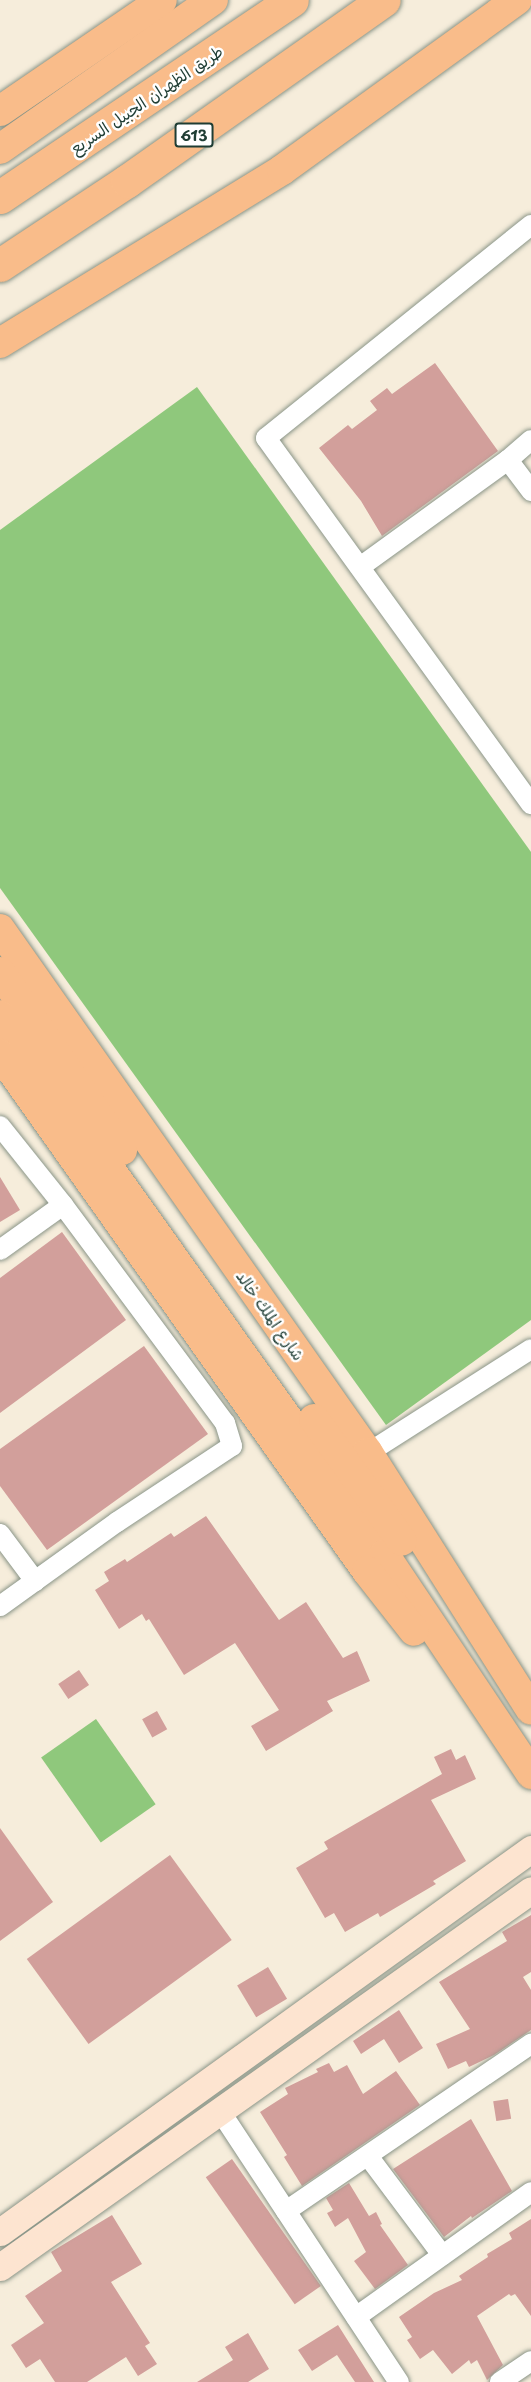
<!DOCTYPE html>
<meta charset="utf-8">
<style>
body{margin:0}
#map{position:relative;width:531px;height:2382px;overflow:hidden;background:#f6eddb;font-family:"Playpen Sans","Playpen Sans Arabic",sans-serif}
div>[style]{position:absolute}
.green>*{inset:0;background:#8fc87c;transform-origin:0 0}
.building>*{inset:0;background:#d29f9b;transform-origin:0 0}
.roads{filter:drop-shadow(0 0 2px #8a9588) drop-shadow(0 0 2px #8a9588)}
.street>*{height:20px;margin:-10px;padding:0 10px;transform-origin:10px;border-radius:10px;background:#fff}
.secondary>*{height:27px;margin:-13.5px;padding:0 13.5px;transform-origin:13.5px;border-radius:13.5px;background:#fde4d0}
.primary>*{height:30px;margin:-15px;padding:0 15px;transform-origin:15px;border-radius:15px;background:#f9bc8a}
.highway>*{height:33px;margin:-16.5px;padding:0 16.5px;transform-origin:16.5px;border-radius:16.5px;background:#f9bc8a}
span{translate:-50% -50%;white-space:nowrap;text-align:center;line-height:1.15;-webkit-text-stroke:5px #fff;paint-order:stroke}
.shield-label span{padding:2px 4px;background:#fff;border:2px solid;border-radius:4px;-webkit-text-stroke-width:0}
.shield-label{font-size:15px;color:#1f3d34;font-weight:700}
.street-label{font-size:16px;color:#1f3d34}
</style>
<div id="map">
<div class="green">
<div style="clip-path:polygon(197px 387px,531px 852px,531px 1320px,386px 1425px,0 888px,0 530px)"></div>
<div style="left:96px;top:1719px;width:104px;height:67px;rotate:55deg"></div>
</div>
<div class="building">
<div style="clip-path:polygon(435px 363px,498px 451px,382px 536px,361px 501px,319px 448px,348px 425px,352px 429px,377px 410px,370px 401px,387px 388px,392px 394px)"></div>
<div style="clip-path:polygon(0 1177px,20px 1210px,0 1222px)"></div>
<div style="clip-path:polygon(62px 1232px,126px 1320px,0 1413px,0 1278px)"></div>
<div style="clip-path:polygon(144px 1346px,208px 1434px,47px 1550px,0 1486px,0 1449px)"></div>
<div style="clip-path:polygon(206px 1516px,279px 1620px,306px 1602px,343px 1658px,357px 1651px,370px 1681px,327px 1701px,333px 1711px,266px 1751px,251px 1726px,279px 1710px,235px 1643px,184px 1675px,149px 1619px,146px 1621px,142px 1614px,119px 1629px,95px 1590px,109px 1581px,104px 1572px,125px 1559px,127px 1562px,171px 1533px,174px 1537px)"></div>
<div style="left:79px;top:1670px;width:18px;height:25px;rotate:56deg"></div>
<div style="left:157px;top:1711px;width:21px;height:17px;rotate:61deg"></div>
<div style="clip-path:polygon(451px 1749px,456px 1760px,465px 1755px,476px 1779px,431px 1800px,466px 1861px,433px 1881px,436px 1884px,380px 1917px,378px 1913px,345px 1932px,334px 1913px,325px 1918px,296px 1868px,328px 1849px,324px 1842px,442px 1774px,434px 1757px)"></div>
<div style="clip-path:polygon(0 1828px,53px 1902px,0 1941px)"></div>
<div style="left:170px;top:1855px;width:105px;height:177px;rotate:54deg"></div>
<div style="clip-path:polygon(531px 1915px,531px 1972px,523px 1977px,531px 1990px,531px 2030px,494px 2055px,469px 2067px,466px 2061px,448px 2069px,436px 2044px,470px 2029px,439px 1982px,507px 1941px,502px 1932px)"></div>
<div style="left:268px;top:1967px;width:37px;height:36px;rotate:59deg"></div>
<div style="clip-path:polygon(399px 2010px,423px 2048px,399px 2063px,384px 2039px,361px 2054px,353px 2041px)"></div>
<div style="clip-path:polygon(329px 2063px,334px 2072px,347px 2065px,363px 2094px,396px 2071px,420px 2105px,302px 2186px,284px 2157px,287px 2155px,260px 2112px,288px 2094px,285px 2088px,318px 2072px,316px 2069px)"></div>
<div style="left:508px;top:2099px;width:20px;height:15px;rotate:81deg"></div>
<div style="clip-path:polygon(471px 2119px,512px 2191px,472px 2218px,471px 2216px,444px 2237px,393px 2169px)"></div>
<div style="left:232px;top:2159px;width:155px;height:32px;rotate:55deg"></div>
<div style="clip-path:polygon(349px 2183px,369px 2216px,376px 2212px,382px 2224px,380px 2225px,408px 2265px,375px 2289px,354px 2261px,366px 2252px,348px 2218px,335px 2227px,327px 2213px,333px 2210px,326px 2198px)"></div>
<div style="clip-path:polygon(112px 2215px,142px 2264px,111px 2282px,150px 2343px,145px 2346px,157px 2364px,138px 2376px,126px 2357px,87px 2382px,55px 2382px,40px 2359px,26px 2368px,11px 2345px,44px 2323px,25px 2296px,62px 2271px,51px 2252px)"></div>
<div style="clip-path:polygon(531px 2219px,531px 2316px,515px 2294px,511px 2296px,509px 2294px,477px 2316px,503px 2365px,487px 2380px,477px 2360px,471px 2364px,469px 2360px,452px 2374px,433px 2350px,420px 2359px,407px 2340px,412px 2337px,399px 2317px,434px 2293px,462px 2280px,459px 2276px,488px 2257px,487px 2254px,512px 2239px,509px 2233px)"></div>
<div style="clip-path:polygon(338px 2325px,374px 2382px,355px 2382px,337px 2355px,312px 2371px,298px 2350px)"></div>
<div style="clip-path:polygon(248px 2333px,269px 2369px,248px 2382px,197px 2382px,233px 2360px,225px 2347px)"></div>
</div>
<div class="roads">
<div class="street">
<div style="left:531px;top:225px;width:340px;rotate:141.2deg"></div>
<div style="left:266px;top:438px;width:452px;rotate:54.1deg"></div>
<div style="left:508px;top:460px;width:39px;rotate:53deg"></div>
<div style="left:360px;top:567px;width:183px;rotate:-35.9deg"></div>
<div style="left:508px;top:460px;width:30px;rotate:-41deg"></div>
<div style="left:0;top:1126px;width:101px;rotate:51.4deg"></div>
<div style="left:63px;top:1205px;width:272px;rotate:53.4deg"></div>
<div style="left:225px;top:1423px;width:24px;rotate:73deg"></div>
<div style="left:232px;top:1446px;width:138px;rotate:146.5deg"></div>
<div style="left:117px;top:1522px;width:144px;rotate:144.3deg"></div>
<div style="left:0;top:1250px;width:77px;rotate:-35.5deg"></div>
<div style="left:368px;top:1453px;width:193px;rotate:-32.5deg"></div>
<div style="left:0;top:1534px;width:59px;rotate:53.3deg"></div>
<div style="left:220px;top:2111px;width:325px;rotate:56.6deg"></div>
<div style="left:368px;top:2156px;width:124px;rotate:53.2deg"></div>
<div style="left:286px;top:2211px;width:297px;rotate:-34.3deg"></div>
<div style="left:356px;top:2317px;width:215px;rotate:-35.5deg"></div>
<div style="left:500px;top:2382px;width:37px;rotate:-34deg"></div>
</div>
<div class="secondary">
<div style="left:0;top:2232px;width:655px;rotate:-35.8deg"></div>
<div style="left:0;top:2267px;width:651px;rotate:-35.37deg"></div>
</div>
<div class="primary">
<div style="left:0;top:111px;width:196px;rotate:-34.4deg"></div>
<div style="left:0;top:149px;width:260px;rotate:-35deg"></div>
<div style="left:0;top:343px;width:331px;rotate:-31.5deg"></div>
<div style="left:282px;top:170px;width:290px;rotate:-35.9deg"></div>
<div style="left:0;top:929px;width:640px;rotate:54.92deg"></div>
<div style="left:368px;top:1453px;width:304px;rotate:57.6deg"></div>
<div style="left:0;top:972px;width:216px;rotate:55.6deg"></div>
<div style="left:0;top:1015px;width:662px;rotate:54.53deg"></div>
<div style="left:384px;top:1554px;width:265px;rotate:56.2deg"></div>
<div style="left:0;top:1054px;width:634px;rotate:54.63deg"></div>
<div style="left:367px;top:1571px;width:76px;rotate:51.9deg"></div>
<div style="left:314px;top:1419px;width:150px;rotate:54.2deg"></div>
</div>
<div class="highway">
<div style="left:0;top:197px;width:352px;rotate:-34deg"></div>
<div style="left:0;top:265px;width:152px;rotate:-33.5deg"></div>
<div style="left:127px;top:181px;width:314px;rotate:-35.2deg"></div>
</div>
</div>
<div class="shield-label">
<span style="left:194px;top:135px">613</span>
</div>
<div class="street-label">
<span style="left:146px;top:99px;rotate:-34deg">طريق الظهران الجبيل السريع</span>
<span style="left:271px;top:1315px;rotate:55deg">شارع الملك خالد</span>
</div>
</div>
